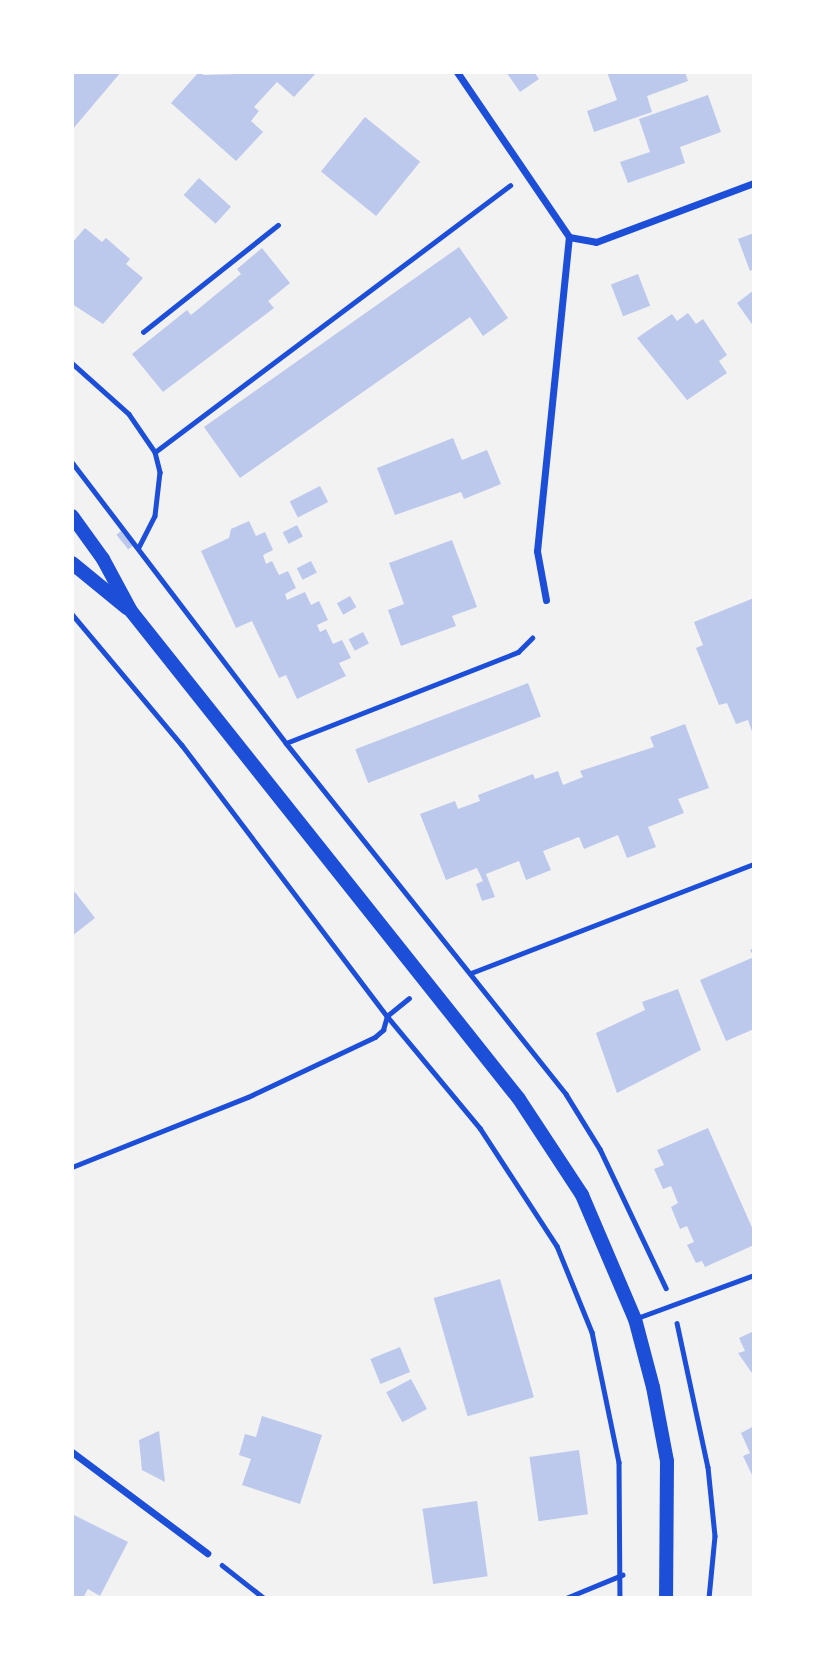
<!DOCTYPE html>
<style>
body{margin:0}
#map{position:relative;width:826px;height:1670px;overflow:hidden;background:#f2f2f2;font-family:"PT Serif",serif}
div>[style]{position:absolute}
.building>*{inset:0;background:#bdc9ec;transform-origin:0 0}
.path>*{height:4.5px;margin:-2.25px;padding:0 2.25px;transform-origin:2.25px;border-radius:2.25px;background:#1d4ed8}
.service>*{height:5px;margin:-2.5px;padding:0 2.5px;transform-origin:2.5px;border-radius:2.5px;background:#1d4ed8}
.minor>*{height:7px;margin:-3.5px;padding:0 3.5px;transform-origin:3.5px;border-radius:3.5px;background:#1d4ed8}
.secondary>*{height:14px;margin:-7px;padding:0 7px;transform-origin:7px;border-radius:7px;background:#1d4ed8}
span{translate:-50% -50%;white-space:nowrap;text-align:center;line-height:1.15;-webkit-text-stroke:5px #fff;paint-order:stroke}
.frame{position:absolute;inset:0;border:74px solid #fff;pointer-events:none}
</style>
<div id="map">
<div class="building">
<div style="clip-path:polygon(72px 72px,121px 72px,72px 130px)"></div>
<div style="clip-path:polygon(199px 72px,204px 75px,317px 72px,294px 97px,277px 82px,254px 107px,259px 111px,251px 121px,263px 132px,236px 161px,171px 103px)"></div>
<div style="clip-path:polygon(506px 72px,534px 72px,539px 79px,520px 92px)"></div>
<div style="clip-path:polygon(607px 72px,685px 72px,688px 81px,647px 96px,652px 112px,594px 132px,587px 111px,617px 100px)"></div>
<div style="clip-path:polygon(708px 95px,721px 132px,680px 147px,685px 163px,628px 183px,620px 162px,650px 152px,639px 119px)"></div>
<div style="left:365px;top:117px;width:71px;height:70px;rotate:39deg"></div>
<div style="left:199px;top:178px;width:43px;height:23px;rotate:42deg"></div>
<div style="clip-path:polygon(85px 228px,102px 242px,106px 238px,130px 259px,126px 264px,143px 278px,103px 324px,72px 304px,72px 243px)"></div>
<div style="clip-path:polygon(754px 233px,754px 269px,750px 271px,738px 239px)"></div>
<div style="clip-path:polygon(459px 247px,508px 318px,483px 336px,470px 317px,240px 478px,204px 427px)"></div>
<div style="clip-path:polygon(262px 248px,290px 283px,268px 301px,274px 308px,163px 392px,132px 354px,187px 310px,191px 315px,241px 274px,237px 269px)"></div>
<div style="left:638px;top:274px;width:34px;height:29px;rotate:69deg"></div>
<div style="clip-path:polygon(754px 290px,754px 327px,737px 303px)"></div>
<div style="clip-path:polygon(688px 313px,696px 324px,703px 319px,727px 355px,719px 361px,727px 373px,687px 400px,637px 338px,672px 314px,677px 321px)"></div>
<div style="clip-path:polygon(453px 438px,462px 460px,487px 450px,501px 484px,464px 499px,461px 492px,395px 515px,377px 468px)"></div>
<div style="left:320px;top:486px;width:18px;height:34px;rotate:63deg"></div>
<div style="clip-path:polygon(249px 521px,256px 536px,265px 532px,273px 550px,263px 555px,266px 564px,272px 561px,279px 575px,288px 571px,296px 588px,285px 594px,287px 600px,305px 592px,311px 605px,319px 601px,328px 620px,317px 625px,320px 632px,326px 629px,333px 644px,342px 640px,351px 658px,339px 663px,346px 676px,297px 699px,286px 675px,279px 678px,252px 621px,236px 628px,201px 551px,229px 538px,231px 529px)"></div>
<div style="left:297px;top:525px;width:13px;height:16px;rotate:63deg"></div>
<div style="left:121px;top:531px;width:19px;height:6px;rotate:51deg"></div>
<div style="clip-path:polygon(452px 540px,477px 607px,452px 616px,456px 626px,401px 646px,388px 610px,404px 604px,389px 563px)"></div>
<div style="left:311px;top:561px;width:13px;height:16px;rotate:63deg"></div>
<div style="left:350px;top:596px;width:13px;height:15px;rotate:61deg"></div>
<div style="clip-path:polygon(754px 598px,754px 737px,748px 720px,736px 724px,727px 703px,719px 705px,696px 648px,703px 645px,694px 622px)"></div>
<div style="left:363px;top:632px;width:13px;height:16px;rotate:63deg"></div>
<div style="left:528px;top:683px;width:36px;height:185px;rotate:69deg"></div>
<div style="clip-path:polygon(685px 724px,709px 788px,678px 799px,684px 813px,648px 827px,656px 847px,627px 858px,618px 835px,584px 849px,579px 837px,543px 851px,551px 870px,526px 880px,519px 861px,486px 874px,495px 897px,482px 901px,476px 884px,483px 881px,477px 868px,446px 880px,420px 814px,455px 801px,458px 809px,480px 801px,478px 795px,533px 774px,535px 779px,558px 771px,563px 785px,583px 777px,580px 771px,654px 747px,650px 737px)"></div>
<div style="clip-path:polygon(75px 892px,95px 918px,72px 936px,72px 894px)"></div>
<div style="clip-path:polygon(754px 948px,754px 1029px,726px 1041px,700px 980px,754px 957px,750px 950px)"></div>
<div style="clip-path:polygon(678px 989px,701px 1050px,617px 1093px,596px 1033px,645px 1010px,642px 1002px)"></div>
<div style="clip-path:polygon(708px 1128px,754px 1232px,754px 1245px,705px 1267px,702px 1261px,696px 1263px,687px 1245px,694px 1242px,687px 1226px,680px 1229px,671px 1207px,678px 1203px,671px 1186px,663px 1189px,654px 1169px,664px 1165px,657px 1150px)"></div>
<div style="left:500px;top:1279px;width:123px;height:69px;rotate:74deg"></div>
<div style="clip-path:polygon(754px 1331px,754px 1376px,738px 1353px,745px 1351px,739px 1338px)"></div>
<div style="left:400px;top:1347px;width:27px;height:32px;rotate:68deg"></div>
<div style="left:411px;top:1379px;width:34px;height:28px;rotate:62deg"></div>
<div style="clip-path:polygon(262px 1416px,322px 1435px,300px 1504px,242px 1485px,251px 1459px,239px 1455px,245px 1434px,256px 1437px)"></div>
<div style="clip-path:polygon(754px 1426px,754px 1474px,752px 1475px,743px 1456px,750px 1453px,741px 1433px)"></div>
<div style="clip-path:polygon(159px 1431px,165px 1482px,142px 1470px,139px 1440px)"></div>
<div style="left:579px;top:1450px;width:65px;height:50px;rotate:82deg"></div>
<div style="left:477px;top:1501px;width:76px;height:55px;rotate:82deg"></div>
<div style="clip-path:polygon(72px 1514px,128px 1542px,100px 1596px,88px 1589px,83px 1598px,72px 1598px)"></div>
</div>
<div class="path">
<div style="left:143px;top:332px;width:172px;rotate:-38.4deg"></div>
<div style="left:72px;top:363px;width:76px;rotate:41.8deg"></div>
<div style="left:129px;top:414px;width:46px;rotate:55.6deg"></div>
<div style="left:155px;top:452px;width:21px;rotate:76deg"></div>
<div style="left:160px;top:472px;width:44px;rotate:96.5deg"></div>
<div style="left:155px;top:516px;width:36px;rotate:117deg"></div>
<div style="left:155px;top:452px;width:444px;rotate:-36.9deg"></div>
<div style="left:72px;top:462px;width:353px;rotate:52.7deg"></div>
<div style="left:286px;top:743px;width:449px;rotate:51.4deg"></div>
<div style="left:566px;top:1094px;width:65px;rotate:58.3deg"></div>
<div style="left:600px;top:1149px;width:154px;rotate:64.6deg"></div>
<div style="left:72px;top:614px;width:171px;rotate:50deg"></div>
<div style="left:182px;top:745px;width:340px;rotate:52.9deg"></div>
<div style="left:387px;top:1016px;width:146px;rotate:50.3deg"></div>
<div style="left:480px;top:1128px;width:141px;rotate:56.9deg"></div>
<div style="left:557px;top:1246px;width:93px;rotate:67.9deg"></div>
<div style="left:592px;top:1332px;width:133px;rotate:78.3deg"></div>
<div style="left:619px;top:1462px;width:136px;rotate:89.6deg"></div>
<div style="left:286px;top:743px;width:249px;rotate:-21.4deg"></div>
<div style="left:518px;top:652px;width:20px;rotate:-45deg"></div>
<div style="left:471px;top:973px;width:303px;rotate:-21.1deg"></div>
<div style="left:72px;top:1167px;width:189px;rotate:-21.7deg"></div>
<div style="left:248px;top:1097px;width:140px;rotate:-25.3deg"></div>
<div style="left:375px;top:1037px;width:11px;rotate:-41deg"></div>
<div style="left:383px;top:1030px;width:15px;rotate:-74deg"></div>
<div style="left:387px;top:1016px;width:28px;rotate:-39deg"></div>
<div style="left:677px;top:1323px;width:147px;rotate:77.9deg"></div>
<div style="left:708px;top:1467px;width:69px;rotate:84.2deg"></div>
<div style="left:715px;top:1536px;width:62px;rotate:95.5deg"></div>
<div style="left:222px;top:1565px;width:53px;rotate:38.2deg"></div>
<div style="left:566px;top:1598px;width:61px;rotate:-22.3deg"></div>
</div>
<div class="service">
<div style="left:637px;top:1318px;width:125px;rotate:-20.2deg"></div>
</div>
<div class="minor">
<div style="left:457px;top:72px;width:199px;rotate:55.8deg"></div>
<div style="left:569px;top:237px;width:27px;rotate:10deg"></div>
<div style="left:596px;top:242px;width:169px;rotate:-20.5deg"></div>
<div style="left:546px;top:600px;width:50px;rotate:-100.4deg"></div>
<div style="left:537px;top:551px;width:316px;rotate:-84.2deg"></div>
<div style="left:72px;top:1452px;width:169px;rotate:36.8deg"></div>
</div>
<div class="secondary">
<div style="left:72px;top:516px;width:53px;rotate:54.2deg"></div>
<div style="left:103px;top:559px;width:59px;rotate:61.7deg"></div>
<div style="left:131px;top:611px;width:623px;rotate:51.51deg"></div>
<div style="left:519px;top:1099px;width:115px;rotate:56.7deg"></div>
<div style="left:582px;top:1195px;width:135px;rotate:66.9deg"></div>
<div style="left:635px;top:1319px;width:70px;rotate:75.2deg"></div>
<div style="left:653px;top:1387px;width:75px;rotate:79.3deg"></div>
<div style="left:667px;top:1461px;width:137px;rotate:90.4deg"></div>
<div style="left:72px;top:563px;width:71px;rotate:39.3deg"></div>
</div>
<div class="frame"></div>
</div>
